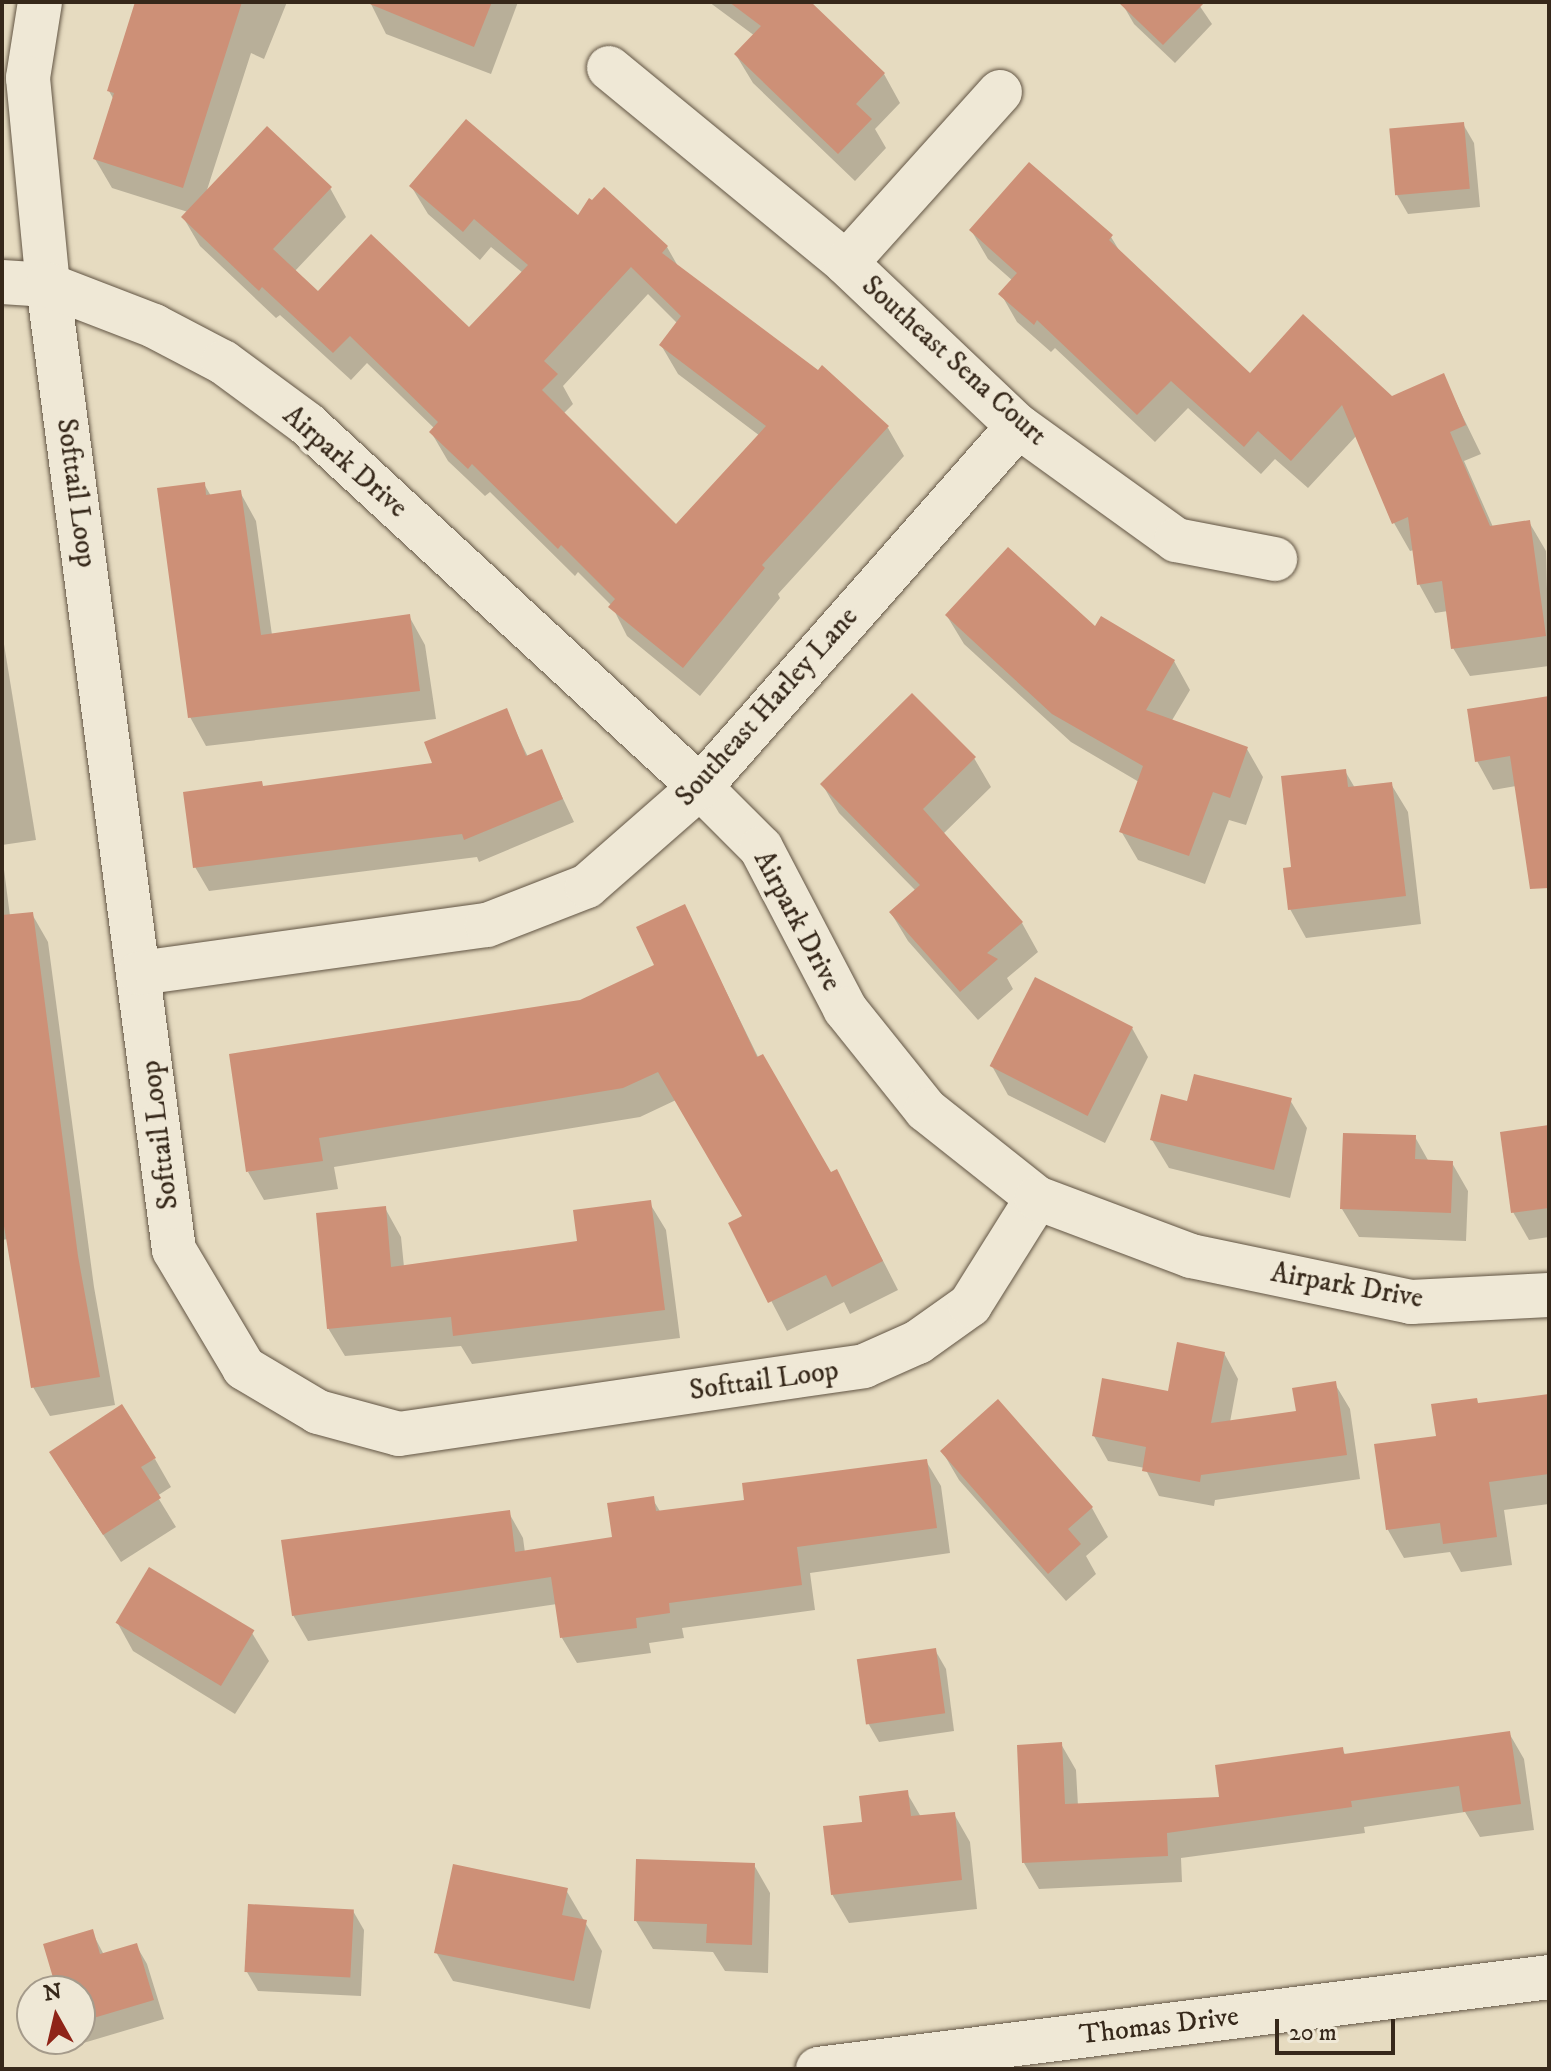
<!DOCTYPE html>
<style>
body{margin:0}
#map{position:relative;width:1551px;height:2071px;overflow:hidden;background:#e6dbc0;font-family:"IM FELL DW Pica",serif}
div>[style]{position:absolute}
.shadow>*{inset:0;background:#0003}
.building>*{inset:0;background:#cd9077;transform-origin:0 0}
.roads{filter:drop-shadow(0 0 2px #625544) drop-shadow(0 0 2px #625544)}
.street>*{height:44px;margin:-22px;padding:0 22px;transform-origin:22px;border-radius:22px;background:#efe8d6}
span{translate:-50% -50%;white-space:nowrap;text-align:center;line-height:1.15;-webkit-text-stroke:8px #efe8d6;paint-order:stroke}
.street-label{font-size:28px;color:#36281a}
.frame{position:absolute;inset:0;border:4px solid #36281a;pointer-events:none}
.north{position:absolute;left:16px;top:1975px;width:80px;height:80px;box-sizing:border-box;background:#efe8d6;border:2px solid #a59b8b;border-radius:50%;rotate:352deg;font-size:22px;font-weight:700;line-height:32px;text-align:center;color:#36281a}
.north::after{content:'';display:block;margin:auto;width:28px;height:36px;background:#8f2418;clip-path:polygon(50% 0,100% 100%,50% 72%,0 100%)}
.scale{position:absolute;left:1275px;top:2019px;width:120px;height:36px;box-sizing:border-box;border:4px solid #36281a;border-top:0;padding-left:10px;font-size:24px;line-height:28px;white-space:nowrap;color:#36281a;-webkit-text-stroke:6px #efe8d6;paint-order:stroke}
</style>
<div id="map">
<div class="shadow">
<div style="clip-path:polygon(evenodd,137px 2px,287px 2px,264px 59px,251px 53px,206px 193px,330px 188px,346px 217px,294px 272px,318px 294px,469px 330px,523px 273px,491px 247px,480px 260px,428px 214px,411px 186px,578px 218px,667px 247px,679px 268px,818px 372px,822px 368px,888px 428px,904px 456px,778px 594px,780px 598px,700px 696px,627px 636px,612px 606px,578px 572px,575px 576px,490px 492px,485px 496px,448px 461px,431px 432px,435px 429px,367px 363px,351px 380px,280px 315px,276px 318px,200px 246px,183px 217px,188px 212px,112px 188px,95px 159px,114px 100px,109px 91px,137px 2px,648px 294px,678px 324px,661px 345px,678px 374px,760px 436px,676px 527px,563px 414px,573px 404px,563px 386px,648px 294px)"></div>
<div style="clip-path:polygon(370px 2px,518px 2px,491px 74px,386px 34px)"></div>
<div style="clip-path:polygon(709px 2px,808px 2px,884px 74px,900px 103px,875px 129px,886px 148px,855px 181px,753px 83px,736px 55px,755px 36px)"></div>
<div style="clip-path:polygon(1125px 2px,1197px 2px,1212px 24px,1175px 63px,1134px 24px,1123px 5px)"></div>
<div style="clip-path:polygon(1463px 124px,1474px 143px,1480px 207px,1408px 214px,1397px 195px)"></div>
<div style="clip-path:polygon(971px 230px,1111px 237px,1122px 255px,1250px 376px,1391px 398px,1443px 376px,1481px 454px,1464px 461px,1493px 527px,1529px 522px,1546px 551px,1549px 666px,1470px 676px,1453px 648px,1448px 611px,1435px 613px,1419px 584px,1414px 550px,1410px 551px,1394px 523px,1357px 435px,1308px 488px,1275px 459px,1261px 474px,1188px 408px,1155px 442px,1055px 348px,1051px 352px,1017px 322px,1001px 294px,1013px 281px,988px 259px)"></div>
<div style="clip-path:polygon(204px 484px,211px 496px,240px 492px,256px 521px,272px 635px,409px 616px,425px 645px,436px 719px,206px 746px,190px 717px)"></div>
<div style="clip-path:polygon(947px 616px,1095px 629px,1174px 661px,1190px 690px,1171px 722px,1247px 749px,1263px 777px,1246px 825px,1229px 820px,1205px 884px,1138px 860px,1121px 831px,1139px 782px,1071px 742px,964px 644px)"></div>
<div style="clip-path:polygon(2px 632px,36px 840px,2px 845px)"></div>
<div style="clip-path:polygon(1549px 698px,1549px 874px,1516px 786px,1493px 790px,1477px 761px)"></div>
<div style="clip-path:polygon(506px 711px,528px 757px,541px 752px,574px 822px,479px 862px,477px 857px,209px 891px,195px 867px,264px 788px,435px 764px)"></div>
<div style="clip-path:polygon(974px 758px,991px 787px,943px 834px,1022px 923px,1038px 952px,1007px 978px,1013px 989px,978px 1020px,908px 941px,891px 913px,916px 891px,839px 813px,822px 784px)"></div>
<div style="clip-path:polygon(1345px 771px,1355px 788px,1391px 784px,1408px 812px,1421px 924px,1306px 938px,1290px 909px,1293px 868px)"></div>
<div style="clip-path:polygon(2px 854px,10px 916px,32px 914px,48px 942px,94px 1287px,115px 1405px,50px 1416px,33px 1387px,8px 1239px,2px 1240px)"></div>
<div style="clip-path:polygon(684px 906px,759px 1059px,830px 1174px,852px 1200px,898px 1290px,850px 1314px,844px 1302px,787px 1331px,731px 1224px,745px 1217px,676px 1100px,640px 1117px,334px 1167px,338px 1189px,264px 1200px,248px 1172px,656px 966px)"></div>
<div style="clip-path:polygon(1132px 1028px,1148px 1057px,1105px 1143px,1008px 1095px,992px 1066px)"></div>
<div style="clip-path:polygon(1290px 1100px,1307px 1128px,1290px 1198px,1169px 1168px,1152px 1140px,1189px 1103px)"></div>
<div style="clip-path:polygon(1549px 1127px,1549px 1237px,1529px 1240px,1513px 1212px)"></div>
<div style="clip-path:polygon(1415px 1137px,1429px 1162px,1452px 1163px,1468px 1191px,1466px 1241px,1359px 1237px,1342px 1209px)"></div>
<div style="clip-path:polygon(649px 1202px,666px 1230px,680px 1338px,472px 1364px,461px 1346px,345px 1356px,328px 1328px,385px 1208px,401px 1237px,404px 1267px,580px 1243px)"></div>
<div style="clip-path:polygon(1224px 1353px,1238px 1379px,1230px 1422px,1298px 1413px,1335px 1384px,1350px 1409px,1360px 1479px,1215px 1500px,1214px 1506px,1159px 1496px,1145px 1468px,1108px 1461px,1094px 1436px,1169px 1393px)"></div>
<div style="clip-path:polygon(1549px 1396px,1549px 1504px,1504px 1510px,1512px 1565px,1461px 1572px,1450px 1552px,1404px 1558px,1388px 1530px,1376px 1446px,1438px 1438px,1476px 1400px,1479px 1405px)"></div>
<div style="clip-path:polygon(998px 1402px,1092px 1508px,1108px 1537px,1086px 1556px,1096px 1574px,1066px 1601px,959px 1480px,942px 1451px)"></div>
<div style="clip-path:polygon(155px 1459px,171px 1487px,157px 1496px,176px 1527px,121px 1562px,68px 1481px)"></div>
<div style="clip-path:polygon(926px 1461px,941px 1486px,950px 1553px,810px 1573px,815px 1610px,682px 1628px,684px 1638px,649px 1643px,651px 1653px,577px 1663px,562px 1638px,557px 1604px,308px 1641px,293px 1615px,509px 1513px,523px 1538px,525px 1553px,615px 1539px,652px 1498px,661px 1513px,746px 1502px)"></div>
<div style="clip-path:polygon(117px 1622px,252px 1633px,269px 1661px,235px 1714px,133px 1651px)"></div>
<div style="clip-path:polygon(935px 1650px,946px 1669px,954px 1731px,879px 1742px,868px 1723px)"></div>
<div style="clip-path:polygon(1509px 1733px,1524px 1759px,1534px 1830px,1480px 1837px,1465px 1812px,1364px 1827px,1365px 1833px,1181px 1858px,1182px 1882px,1039px 1889px,1024px 1863px,1061px 1744px,1076px 1770px,1078px 1806px,1221px 1799px,1342px 1749px,1346px 1756px)"></div>
<div style="clip-path:polygon(907px 1793px,921px 1817px,954px 1814px,970px 1842px,977px 1909px,849px 1923px,832px 1894px,865px 1824px)"></div>
<div style="clip-path:polygon(754px 1865px,770px 1893px,768px 1973px,725px 1971px,713px 1952px,653px 1949px,636px 1921px)"></div>
<div style="clip-path:polygon(566px 1890px,602px 1951px,590px 2009px,453px 1981px,436px 1952px)"></div>
<div style="clip-path:polygon(353px 1911px,364px 1930px,361px 1996px,258px 1991px,247px 1972px)"></div>
<div style="clip-path:polygon(92px 1932px,104px 1955px,136px 1945px,147px 1964px,164px 2019px,80px 2044px,77px 2039px,80px 2039px,80px 1991px,59px 1991px)"></div>
</div>
<div class="building">
<div style="clip-path:polygon(135px 2px,242px 2px,183px 188px,93px 159px,114px 93px,107px 91px)"></div>
<div style="clip-path:polygon(365px 2px,492px 2px,474px 47px)"></div>
<div style="clip-path:polygon(729px 2px,811px 2px,885px 73px,856px 104px,872px 119px,838px 154px,734px 54px,761px 26px)"></div>
<div style="clip-path:polygon(1118px 2px,1205px 2px,1163px 45px)"></div>
<div style="clip-path:polygon(evenodd,466px 119px,578px 215px,589px 198px,592px 200px,604px 187px,668px 246px,662px 253px,818px 370px,822px 365px,889px 426px,762px 565px,765px 568px,683px 668px,608px 607px,615px 599px,561px 545px,558px 549px,472px 464px,468px 469px,429px 432px,438px 422px,350px 336px,333px 353px,262px 287px,259px 291px,181px 217px,267px 126px,332px 187px,273px 249px,318px 291px,371px 234px,469px 327px,528px 265px,474px 219px,463px 232px,409px 186px,466px 119px,631px 267px,681px 316px,659px 345px,766px 426px,676px 524px,542px 390px,558px 374px,544px 361px,631px 267px)"></div>
<div style="left:1464px;top:122px;width:67px;height:75px;rotate:85deg"></div>
<div style="clip-path:polygon(1029px 162px,1113px 235px,1109px 240px,1250px 373px,1303px 314px,1392px 396px,1444px 373px,1466px 425px,1450px 432px,1490px 526px,1530px 520px,1546px 636px,1451px 649px,1442px 581px,1417px 585px,1408px 517px,1392px 524px,1342px 405px,1291px 461px,1258px 431px,1244px 447px,1171px 381px,1137px 415px,1037px 320px,1034px 325px,998px 294px,1017px 273px,969px 230px)"></div>
<div style="clip-path:polygon(205px 482px,206px 495px,241px 490px,261px 635px,410px 614px,420px 691px,188px 718px,157px 488px)"></div>
<div style="clip-path:polygon(1008px 547px,1095px 626px,1101px 616px,1175px 660px,1146px 710px,1248px 747px,1230px 798px,1213px 792px,1189px 856px,1119px 832px,1143px 766px,1052px 714px,945px 615px)"></div>
<div style="clip-path:polygon(912px 693px,976px 757px,923px 809px,1023px 922px,987px 953px,998px 959px,960px 992px,889px 912px,920px 885px,820px 784px)"></div>
<div style="clip-path:polygon(1549px 696px,1549px 888px,1530px 889px,1510px 756px,1475px 762px,1467px 709px)"></div>
<div style="clip-path:polygon(507px 708px,526px 756px,542px 749px,563px 799px,464px 840px,462px 834px,193px 868px,183px 792px,262px 781px,263px 786px,432px 763px,424px 742px)"></div>
<div style="clip-path:polygon(1346px 769px,1348px 787px,1392px 782px,1406px 896px,1288px 910px,1283px 868px,1291px 867px,1281px 776px)"></div>
<div style="clip-path:polygon(685px 904px,757px 1057px,763px 1054px,831px 1172px,837px 1169px,883px 1261px,832px 1287px,826px 1275px,768px 1303px,728px 1223px,742px 1216px,658px 1072px,623px 1088px,319px 1138px,323px 1161px,246px 1172px,229px 1054px,580px 1000px,654px 965px,636px 927px)"></div>
<div style="clip-path:polygon(33px 912px,78px 1256px,100px 1377px,31px 1388px,2px 1214px,2px 915px)"></div>
<div style="left:1035px;top:977px;width:110px;height:100px;rotate:27deg"></div>
<div style="clip-path:polygon(1194px 1074px,1292px 1098px,1274px 1170px,1150px 1140px,1161px 1094px,1187px 1101px)"></div>
<div style="clip-path:polygon(1549px 1125px,1549px 1208px,1511px 1213px,1500px 1132px)"></div>
<div style="clip-path:polygon(1343px 1133px,1416px 1135px,1415px 1159px,1453px 1161px,1451px 1213px,1340px 1209px)"></div>
<div style="clip-path:polygon(651px 1200px,665px 1310px,453px 1336px,451px 1317px,327px 1329px,316px 1213px,386px 1206px,391px 1267px,577px 1241px,573px 1210px)"></div>
<div style="clip-path:polygon(1177px 1342px,1225px 1352px,1211px 1423px,1296px 1411px,1292px 1388px,1336px 1381px,1347px 1455px,1201px 1475px,1200px 1482px,1142px 1471px,1146px 1447px,1092px 1436px,1102px 1378px,1168px 1391px)"></div>
<div style="clip-path:polygon(1549px 1394px,1549px 1474px,1489px 1482px,1497px 1537px,1443px 1544px,1440px 1523px,1386px 1530px,1374px 1444px,1436px 1436px,1431px 1404px,1477px 1398px,1478px 1403px)"></div>
<div style="clip-path:polygon(998px 1399px,1093px 1507px,1068px 1529px,1081px 1544px,1048px 1574px,940px 1451px)"></div>
<div style="clip-path:polygon(122px 1404px,156px 1458px,141px 1467px,161px 1498px,103px 1535px,49px 1452px)"></div>
<div style="clip-path:polygon(927px 1459px,937px 1528px,797px 1547px,802px 1585px,669px 1603px,670px 1613px,636px 1618px,637px 1628px,560px 1638px,551px 1577px,292px 1616px,281px 1540px,510px 1510px,515px 1552px,612px 1537px,607px 1503px,654px 1496px,656px 1511px,744px 1500px,742px 1483px)"></div>
<div style="left:149px;top:1567px;width:123px;height:65px;rotate:31deg"></div>
<div style="left:936px;top:1648px;width:66px;height:80px;rotate:82deg"></div>
<div style="clip-path:polygon(1510px 1731px,1521px 1804px,1463px 1812px,1459px 1786px,1351px 1801px,1352px 1807px,1167px 1833px,1168px 1856px,1022px 1863px,1017px 1745px,1062px 1742px,1065px 1804px,1219px 1797px,1215px 1765px,1343px 1747px,1344px 1754px)"></div>
<div style="clip-path:polygon(908px 1790px,911px 1816px,955px 1812px,962px 1880px,831px 1895px,823px 1826px,862px 1822px,859px 1796px)"></div>
<div style="clip-path:polygon(636px 1859px,755px 1863px,752px 1945px,706px 1943px,707px 1924px,634px 1921px)"></div>
<div style="clip-path:polygon(453px 1864px,568px 1888px,562px 1915px,587px 1920px,574px 1981px,434px 1953px)"></div>
<div style="left:248px;top:1904px;width:106px;height:68px;rotate:3deg"></div>
<div style="clip-path:polygon(93px 1929px,100px 1954px,137px 1943px,154px 2000px,80px 2022px,80px 1991px,57px 1991px,43px 1944px)"></div>
</div>
<div class="roads">
<div class="street">
<div style="left:40px;top:2px;width:77px;rotate:99deg"></div>
<div style="left:28px;top:78px;width:208px;rotate:84.5deg"></div>
<div style="left:48px;top:285px;width:973px;rotate:82.56deg"></div>
<div style="left:174px;top:1250px;width:137px;rotate:59.3deg"></div>
<div style="left:244px;top:1368px;width:86px;rotate:30.7deg"></div>
<div style="left:318px;top:1412px;width:84px;rotate:15.2deg"></div>
<div style="left:399px;top:1434px;width:470px;rotate:-8.3deg"></div>
<div style="left:864px;top:1366px;width:59px;rotate:-24deg"></div>
<div style="left:918px;top:1342px;width:64px;rotate:-35.4deg"></div>
<div style="left:970px;top:1305px;width:126px;rotate:-57.9deg"></div>
<div style="left:609px;top:68px;width:307px;rotate:39.4deg"></div>
<div style="left:846px;top:263px;width:237px;rotate:43.5deg"></div>
<div style="left:1018px;top:426px;width:195px;rotate:35.8deg"></div>
<div style="left:1176px;top:540px;width:101px;rotate:10.9deg"></div>
<div style="left:846px;top:263px;width:230px;rotate:-48deg"></div>
<div style="left:2px;top:282px;width:46px;rotate:3.7deg"></div>
<div style="left:48px;top:285px;width:114px;rotate:21.1deg"></div>
<div style="left:154px;top:326px;width:78px;rotate:27.6deg"></div>
<div style="left:223px;top:362px;width:104px;rotate:36.4deg"></div>
<div style="left:307px;top:424px;width:535px;rotate:42.73deg"></div>
<div style="left:700px;top:787px;width:86px;rotate:45deg"></div>
<div style="left:761px;top:848px;width:182px;rotate:62.4deg"></div>
<div style="left:845px;top:1009px;width:129px;rotate:51.3deg"></div>
<div style="left:926px;top:1110px;width:142px;rotate:38.4deg"></div>
<div style="left:1037px;top:1198px;width:165px;rotate:20.6deg"></div>
<div style="left:1191px;top:1256px;width:225px;rotate:11.8deg"></div>
<div style="left:1411px;top:1302px;width:138px;rotate:-2.9deg"></div>
<div style="left:140px;top:973px;width:350px;rotate:-7.9deg"></div>
<div style="left:487px;top:925px;width:107px;rotate:-21.3deg"></div>
<div style="left:587px;top:886px;width:150px;rotate:-41.2deg"></div>
<div style="left:700px;top:787px;width:481px;rotate:-48.6deg"></div>
<div style="left:818px;top:2069px;width:737px;rotate:-7.17deg"></div>
</div>
</div>
<div class="street-label">
<span style="left:954px;top:361px;rotate:42deg">Southeast Sena Court</span>
<span style="left:345px;top:462px;rotate:41deg">Airpark Drive</span>
<span style="left:76px;top:493px;rotate:82deg">Softtail Loop</span>
<span style="left:767px;top:707px;rotate:-48deg">Southeast Harley Lane</span>
<span style="left:797px;top:921px;rotate:62deg">Airpark Drive</span>
<span style="left:160px;top:1135px;rotate:-97deg">Softtail Loop</span>
<span style="left:1347px;top:1286px;rotate:10deg">Airpark Drive</span>
<span style="left:764px;top:1381px;rotate:-8deg">Softtail Loop</span>
<span style="left:1159px;top:2026px;rotate:-7deg">Thomas Drive</span>
</div>
<div class="frame"></div>
<div class="north">N</div>
<div class="scale">20 m</div>
</div>
